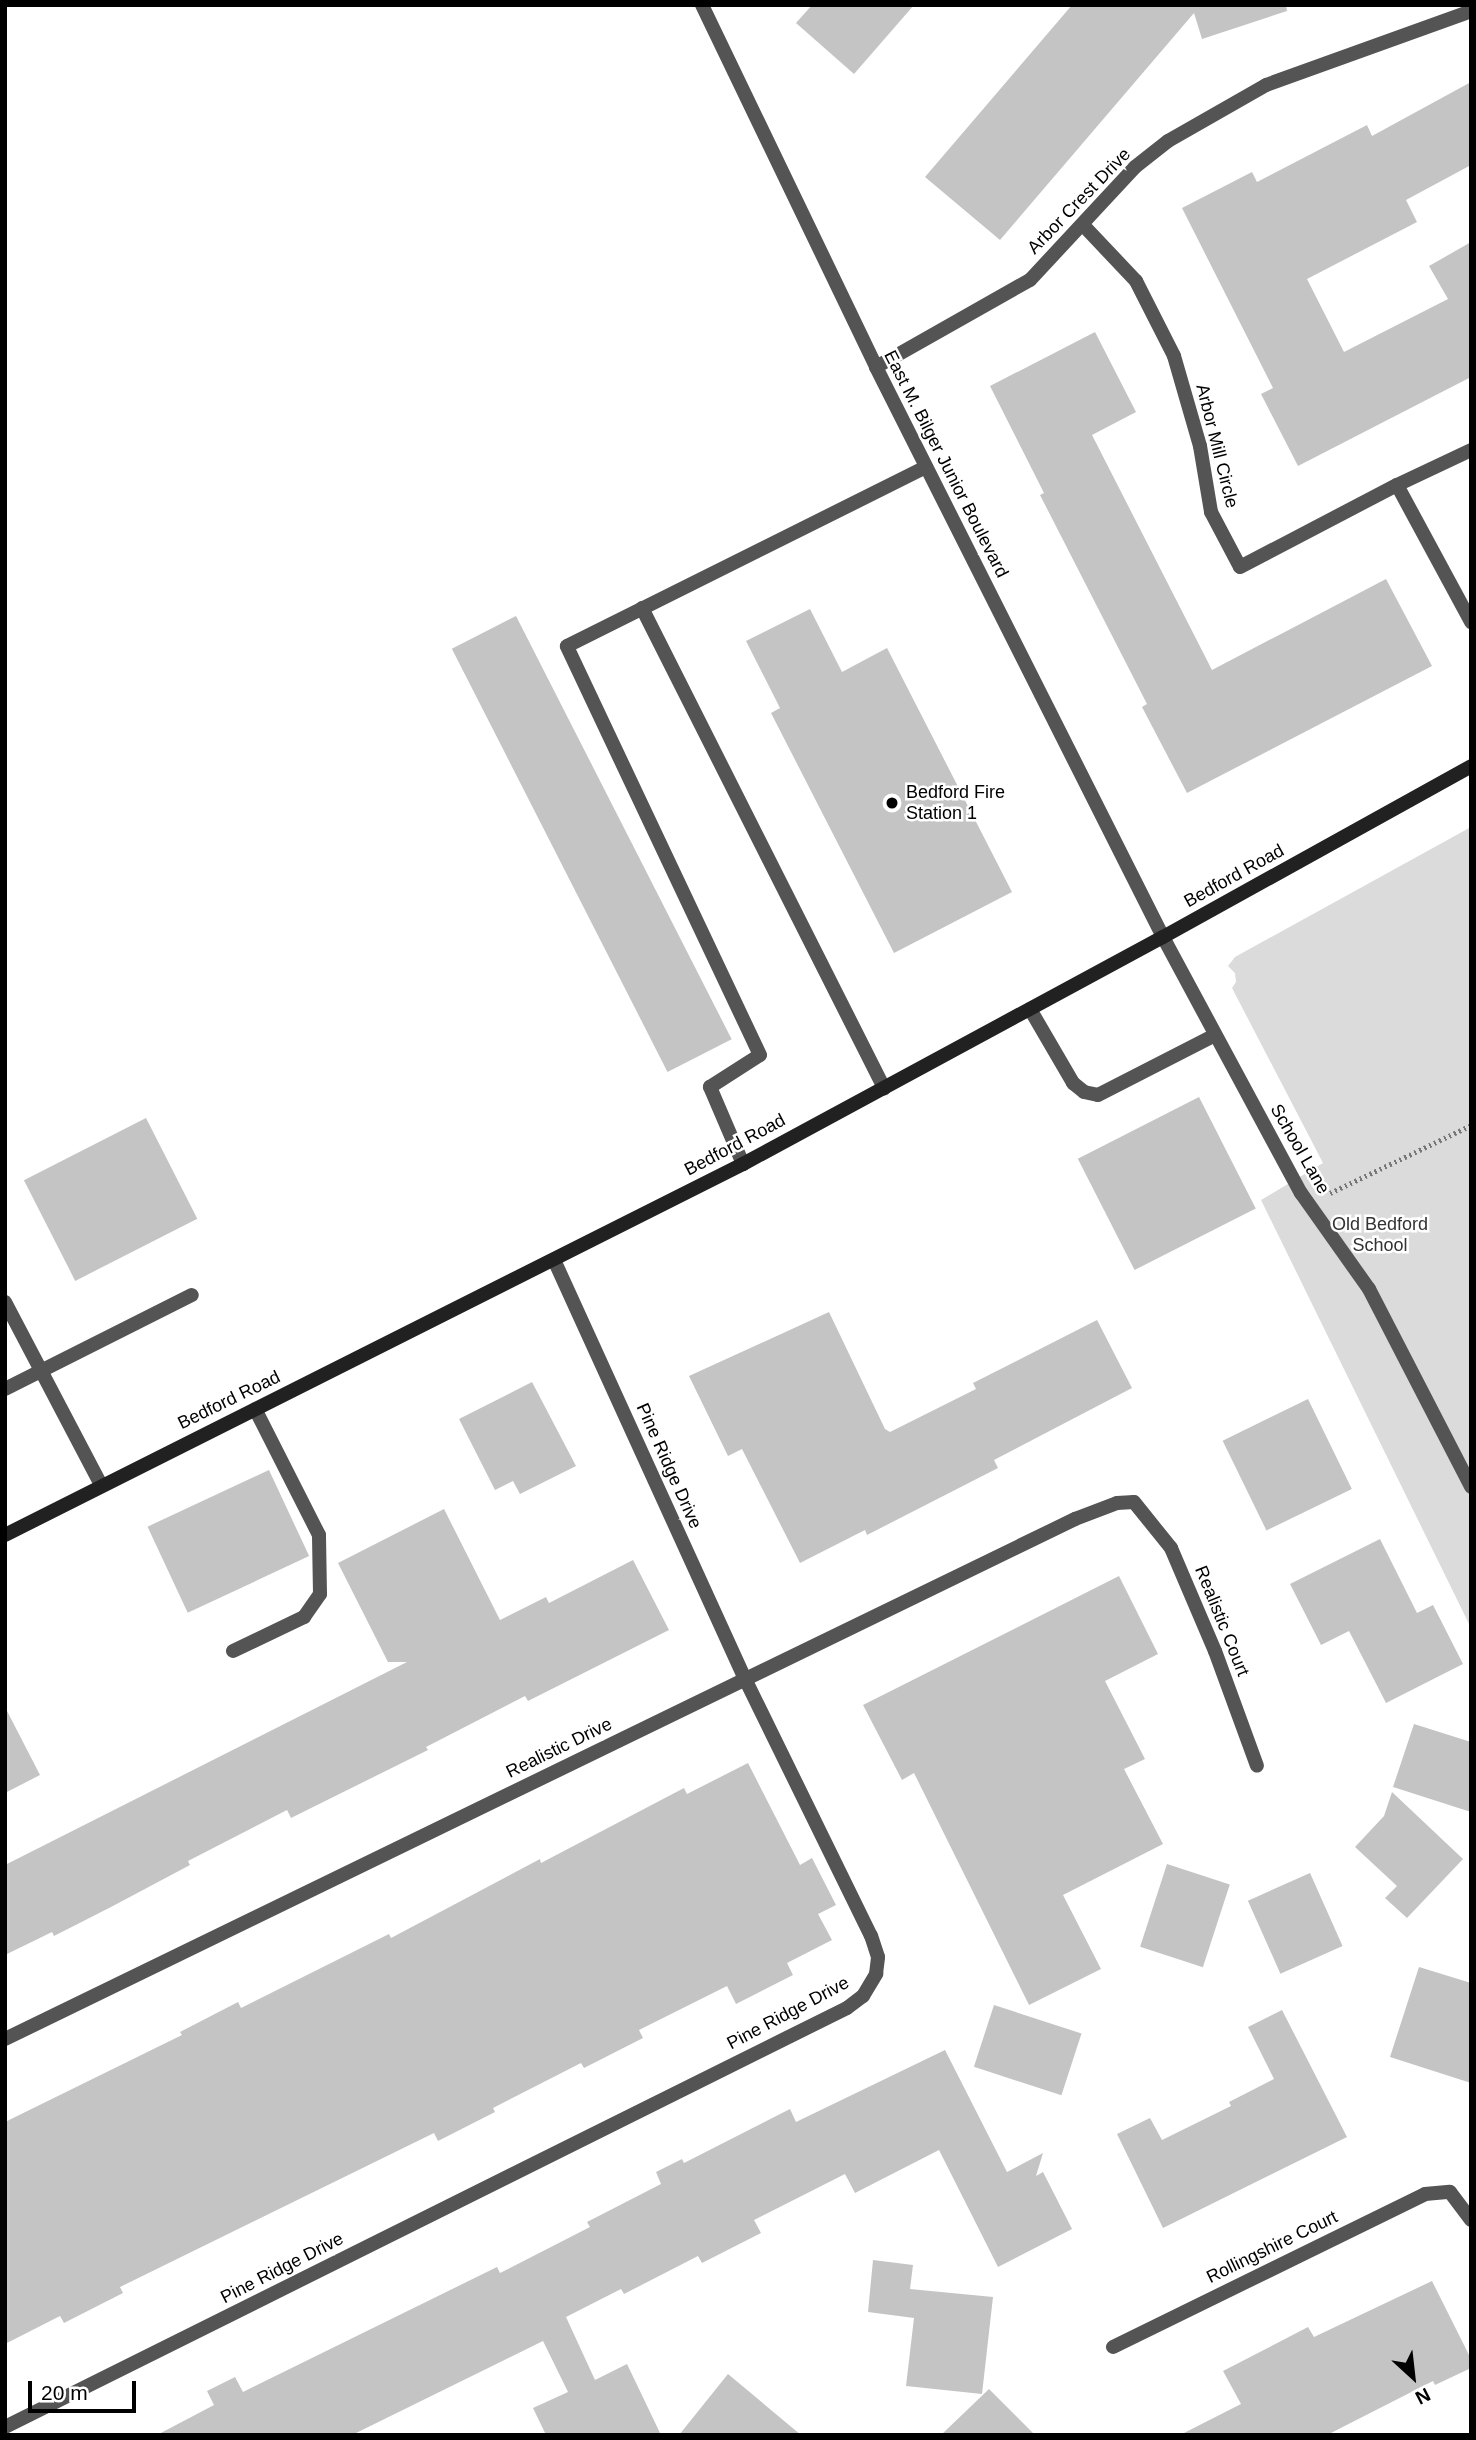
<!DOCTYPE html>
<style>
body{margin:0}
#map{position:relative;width:1476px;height:2440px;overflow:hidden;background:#fff;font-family:Helvetica,sans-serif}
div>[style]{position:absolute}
.green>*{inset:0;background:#dbdbdb}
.building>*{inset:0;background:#c4c4c4;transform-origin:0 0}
.path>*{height:4.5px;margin-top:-2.25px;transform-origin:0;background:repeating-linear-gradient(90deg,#767676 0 2px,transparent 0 5.5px)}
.service>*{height:14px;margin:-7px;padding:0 7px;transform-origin:7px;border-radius:7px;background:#545454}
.minor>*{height:14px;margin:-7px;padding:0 7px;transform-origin:7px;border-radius:7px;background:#545454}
.secondary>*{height:14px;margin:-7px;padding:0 7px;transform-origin:7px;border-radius:7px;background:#212121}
.dots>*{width:19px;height:19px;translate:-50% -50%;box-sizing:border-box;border:4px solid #fff;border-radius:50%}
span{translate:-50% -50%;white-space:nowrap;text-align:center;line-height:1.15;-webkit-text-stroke:5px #fff;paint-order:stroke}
.street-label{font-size:18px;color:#000}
.poi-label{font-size:18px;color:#000}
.left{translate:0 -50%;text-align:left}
.park-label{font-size:18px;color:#323232}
.frame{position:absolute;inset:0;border:7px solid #000;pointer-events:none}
.north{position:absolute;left:1378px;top:2342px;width:70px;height:70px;-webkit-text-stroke:5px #fff;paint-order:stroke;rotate:153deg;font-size:19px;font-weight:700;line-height:28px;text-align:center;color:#000}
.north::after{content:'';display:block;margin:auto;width:24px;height:32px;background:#000;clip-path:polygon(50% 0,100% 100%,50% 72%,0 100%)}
.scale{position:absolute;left:28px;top:2381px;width:108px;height:32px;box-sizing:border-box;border:4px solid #000;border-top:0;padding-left:9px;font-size:21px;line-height:24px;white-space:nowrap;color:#000;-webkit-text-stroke:5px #fff;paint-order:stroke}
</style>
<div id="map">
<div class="green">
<div style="clip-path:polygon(1471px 827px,1471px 1628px,1261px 1200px,1323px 1163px,1232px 988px,1236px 982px,1235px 973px,1228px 966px,1235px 957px)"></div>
</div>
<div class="building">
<div style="clip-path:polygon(812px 5px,914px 5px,854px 74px,796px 23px)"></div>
<div style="clip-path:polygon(1072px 5px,1286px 5px,1287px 11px,1202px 39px,1194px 13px,1000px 240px,925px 177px)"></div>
<div style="clip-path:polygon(1471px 82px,1471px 165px,1406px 200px,1417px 222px,1307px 279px,1344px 352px,1448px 299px,1429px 266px,1471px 242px,1471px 377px,1298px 466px,1261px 394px,1273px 388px,1182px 208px,1252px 172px,1257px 182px,1367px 125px,1372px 136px)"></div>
<div style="clip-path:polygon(1095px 332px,1136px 412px,1092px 435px,1212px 670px,1386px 579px,1432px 666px,1187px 793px,1142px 707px,1147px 704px,1040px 495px,1044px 493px,990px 386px)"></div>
<div style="clip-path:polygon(810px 609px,842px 672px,887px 648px,1012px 892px,894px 953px,771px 713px,780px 708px,746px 641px)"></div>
<div style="left:516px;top:616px;width:475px;height:72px;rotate:63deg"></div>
<div style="left:1199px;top:1097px;width:125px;height:136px;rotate:63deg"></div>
<div style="left:146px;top:1118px;width:113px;height:137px;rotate:63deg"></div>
<div style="clip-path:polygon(829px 1312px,885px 1429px,890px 1432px,976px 1389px,973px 1383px,1097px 1320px,1132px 1388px,994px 1460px,998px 1468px,867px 1535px,865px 1530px,800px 1563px,742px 1449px,728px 1456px,689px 1376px)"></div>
<div style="clip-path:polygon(532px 1382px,576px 1466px,520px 1494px,513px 1481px,495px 1490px,459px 1419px)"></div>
<div style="left:1308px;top:1399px;width:100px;height:95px;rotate:64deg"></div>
<div style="left:269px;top:1470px;width:95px;height:134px;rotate:65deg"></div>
<div style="clip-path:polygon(444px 1509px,500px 1620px,546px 1597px,549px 1603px,633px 1560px,669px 1630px,528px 1701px,525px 1696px,426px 1747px,428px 1750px,291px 1818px,287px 1810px,188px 1861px,190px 1865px,111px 1907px,54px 1936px,52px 1932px,5px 1955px,5px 1865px,407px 1662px,388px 1662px,338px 1563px)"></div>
<div style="clip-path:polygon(1380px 1539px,1417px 1613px,1433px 1605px,1463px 1664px,1386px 1703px,1349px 1631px,1321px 1645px,1290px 1584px)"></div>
<div style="clip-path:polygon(1119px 1576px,1158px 1654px,1105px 1681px,1145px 1759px,1124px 1769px,1163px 1844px,1063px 1895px,1101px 1969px,1029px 2005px,914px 1773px,902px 1780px,863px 1705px)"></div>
<div style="clip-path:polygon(5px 1707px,40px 1775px,5px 1793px)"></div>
<div style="clip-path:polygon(1414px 1724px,1471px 1742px,1471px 1812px,1393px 1787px)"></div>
<div style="clip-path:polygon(748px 1763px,800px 1865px,812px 1858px,836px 1905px,818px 1914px,832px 1940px,787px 1963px,793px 1975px,736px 2004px,727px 1986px,639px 2030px,643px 2038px,584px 2068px,581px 2063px,493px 2108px,495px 2112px,438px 2141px,434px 2133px,120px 2287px,123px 2293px,64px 2323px,60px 2316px,5px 2344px,5px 2122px,182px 2035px,180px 2032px,238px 2002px,241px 2008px,389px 1934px,391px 1938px,540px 1859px,541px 1863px,684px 1788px,687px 1794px)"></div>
<div style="clip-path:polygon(1392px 1792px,1463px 1859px,1407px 1918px,1385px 1898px,1397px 1886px,1355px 1847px,1384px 1816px)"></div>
<div style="left:1167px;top:1864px;width:66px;height:87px;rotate:18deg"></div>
<div style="left:1310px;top:1873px;width:80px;height:68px;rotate:66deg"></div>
<div style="clip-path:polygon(1419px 1967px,1471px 1983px,1471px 2083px,1390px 2057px)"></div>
<div style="left:994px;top:2005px;width:92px;height:65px;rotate:18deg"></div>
<div style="clip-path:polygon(1282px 2010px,1347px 2137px,1163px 2228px,1117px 2134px,1150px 2118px,1162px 2140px,1231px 2106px,1229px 2102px,1274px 2079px,1248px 2027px)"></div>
<div style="clip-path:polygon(945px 2050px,1007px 2172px,1043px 2153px,1036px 2176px,1043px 2172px,1072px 2229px,998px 2267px,939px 2150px,855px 2193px,845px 2174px,754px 2220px,761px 2233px,702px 2263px,698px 2256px,624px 2294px,621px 2289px,566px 2317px,595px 2380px,627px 2364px,661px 2435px,546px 2435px,533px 2408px,568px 2392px,543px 2341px,352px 2435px,157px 2435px,214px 2405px,207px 2391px,235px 2377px,243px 2392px,497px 2267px,500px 2273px,590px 2227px,587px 2222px,661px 2184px,656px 2172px,682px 2159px,684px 2163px,790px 2109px,796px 2122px)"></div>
<div style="clip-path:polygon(873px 2260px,913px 2265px,910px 2289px,993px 2297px,982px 2394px,906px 2386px,914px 2318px,868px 2312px)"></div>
<div style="clip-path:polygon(1432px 2281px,1471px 2359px,1471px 2368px,1435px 2385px,1433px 2381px,1327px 2435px,1180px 2435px,1241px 2404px,1223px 2371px,1308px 2327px,1314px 2337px)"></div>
<div style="clip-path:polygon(728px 2374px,801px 2435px,679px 2435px)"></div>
<div style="clip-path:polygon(989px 2389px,1035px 2435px,941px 2435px)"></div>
</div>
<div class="path">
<div style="left:1330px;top:1193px;width:157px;rotate:-25.7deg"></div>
</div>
<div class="service">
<div style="left:1084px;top:226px;width:76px;rotate:46.6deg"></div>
<div style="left:1136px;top:281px;width:84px;rotate:63.1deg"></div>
<div style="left:1174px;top:356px;width:94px;rotate:73.9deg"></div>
<div style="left:1200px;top:446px;width:67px;rotate:80.5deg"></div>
<div style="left:1211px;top:512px;width:62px;rotate:62.2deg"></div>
<div style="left:1240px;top:567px;width:177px;rotate:-27.6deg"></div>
<div style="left:1397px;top:485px;width:82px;rotate:-25.3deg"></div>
<div style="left:876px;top:367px;width:177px;rotate:-29.5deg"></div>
<div style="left:1030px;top:280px;width:154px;rotate:-47.1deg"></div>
<div style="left:1135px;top:167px;width:42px;rotate:-38.2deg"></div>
<div style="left:1168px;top:141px;width:113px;rotate:-29.7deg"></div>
<div style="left:1266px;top:85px;width:218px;rotate:-19.8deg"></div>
<div style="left:1397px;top:485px;width:156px;rotate:61.6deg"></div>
<div style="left:642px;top:608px;width:538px;rotate:63.24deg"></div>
<div style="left:1163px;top:937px;width:291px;rotate:61.7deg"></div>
<div style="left:1301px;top:1193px;width:118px;rotate:54.7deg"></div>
<div style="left:1369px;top:1289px;width:223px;rotate:62.7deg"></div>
<div style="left:1030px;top:1009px;width:86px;rotate:59.8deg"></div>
<div style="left:1073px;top:1083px;width:14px;rotate:39deg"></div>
<div style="left:1084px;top:1092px;width:14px;rotate:12deg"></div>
<div style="left:1098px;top:1095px;width:131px;rotate:-27.1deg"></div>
<div style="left:743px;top:1164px;width:84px;rotate:-113.2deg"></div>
<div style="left:710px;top:1087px;width:59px;rotate:-32.6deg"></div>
<div style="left:760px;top:1055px;width:452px;rotate:-115.3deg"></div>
<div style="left:567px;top:646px;width:401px;rotate:-26.5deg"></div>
<div style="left:5px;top:1302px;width:207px;rotate:62.3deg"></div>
<div style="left:5px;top:1389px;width:209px;rotate:-26.7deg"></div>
<div style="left:233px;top:1651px;width:79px;rotate:-25.6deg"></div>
<div style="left:304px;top:1617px;width:28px;rotate:-55deg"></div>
<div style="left:320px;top:1594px;width:59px;rotate:-91deg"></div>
<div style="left:319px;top:1535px;width:141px;rotate:-116.9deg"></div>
</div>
<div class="minor">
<div style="left:702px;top:5px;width:402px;rotate:64.3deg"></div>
<div style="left:876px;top:367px;width:638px;rotate:63.27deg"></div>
<div style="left:5px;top:2039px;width:1190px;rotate:-25.92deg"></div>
<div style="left:1075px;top:1519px;width:45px;rotate:-20.9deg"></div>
<div style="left:1117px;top:1503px;width:17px;rotate:-3deg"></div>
<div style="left:1134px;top:1502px;width:59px;rotate:51.2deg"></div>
<div style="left:1171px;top:1548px;width:112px;rotate:66.9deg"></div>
<div style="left:1215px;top:1651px;width:122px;rotate:69.9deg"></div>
<div style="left:1113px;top:2347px;width:347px;rotate:-26.1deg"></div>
<div style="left:1425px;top:2194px;width:25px;rotate:-5deg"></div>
<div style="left:1450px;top:2192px;width:35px;rotate:53deg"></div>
<div style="left:5px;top:2427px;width:940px;rotate:-26.46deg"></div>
<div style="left:847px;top:2008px;width:20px;rotate:-37deg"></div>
<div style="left:863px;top:1996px;width:26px;rotate:-59deg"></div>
<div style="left:876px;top:1974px;width:17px;rotate:-83deg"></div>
<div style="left:878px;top:1957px;width:22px;rotate:-108deg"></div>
<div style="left:871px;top:1936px;width:286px;rotate:-116.1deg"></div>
<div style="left:745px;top:1679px;width:460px;rotate:-114.5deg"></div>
</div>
<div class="secondary">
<div style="left:5px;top:1535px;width:826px;rotate:-26.69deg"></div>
<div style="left:743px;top:1164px;width:477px;rotate:-28.4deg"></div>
<div style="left:1163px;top:937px;width:352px;rotate:-29deg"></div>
</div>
<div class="dots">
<div style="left:892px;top:803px;background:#000"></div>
</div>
<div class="street-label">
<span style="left:1079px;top:201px;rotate:-46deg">Arbor Crest Drive</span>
<span style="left:1217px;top:446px;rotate:76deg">Arbor Mill Circle</span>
<span style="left:946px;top:464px;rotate:63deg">East M. Bilger Junior Boulevard</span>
<span style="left:1234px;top:876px;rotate:-29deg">Bedford Road</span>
<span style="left:735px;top:1145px;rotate:-28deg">Bedford Road</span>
<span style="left:1300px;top:1149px;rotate:60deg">School Lane</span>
<span style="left:229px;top:1400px;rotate:-26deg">Bedford Road</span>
<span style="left:669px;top:1466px;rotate:66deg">Pine Ridge Drive</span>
<span style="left:1222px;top:1621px;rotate:68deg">Realistic Court</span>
<span style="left:559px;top:1748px;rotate:-26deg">Realistic Drive</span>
<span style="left:788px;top:2013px;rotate:-28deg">Pine Ridge Drive</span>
<span style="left:1272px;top:2247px;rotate:-26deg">Rollingshire Court</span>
<span style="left:282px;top:2268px;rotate:-27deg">Pine Ridge Drive</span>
</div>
<div class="poi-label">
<span class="left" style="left:906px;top:803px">Bedford Fire<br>Station 1</span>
</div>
<div class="park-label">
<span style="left:1380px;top:1235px">Old Bedford<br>School</span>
</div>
<div class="frame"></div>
<div class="north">N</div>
<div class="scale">20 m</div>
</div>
